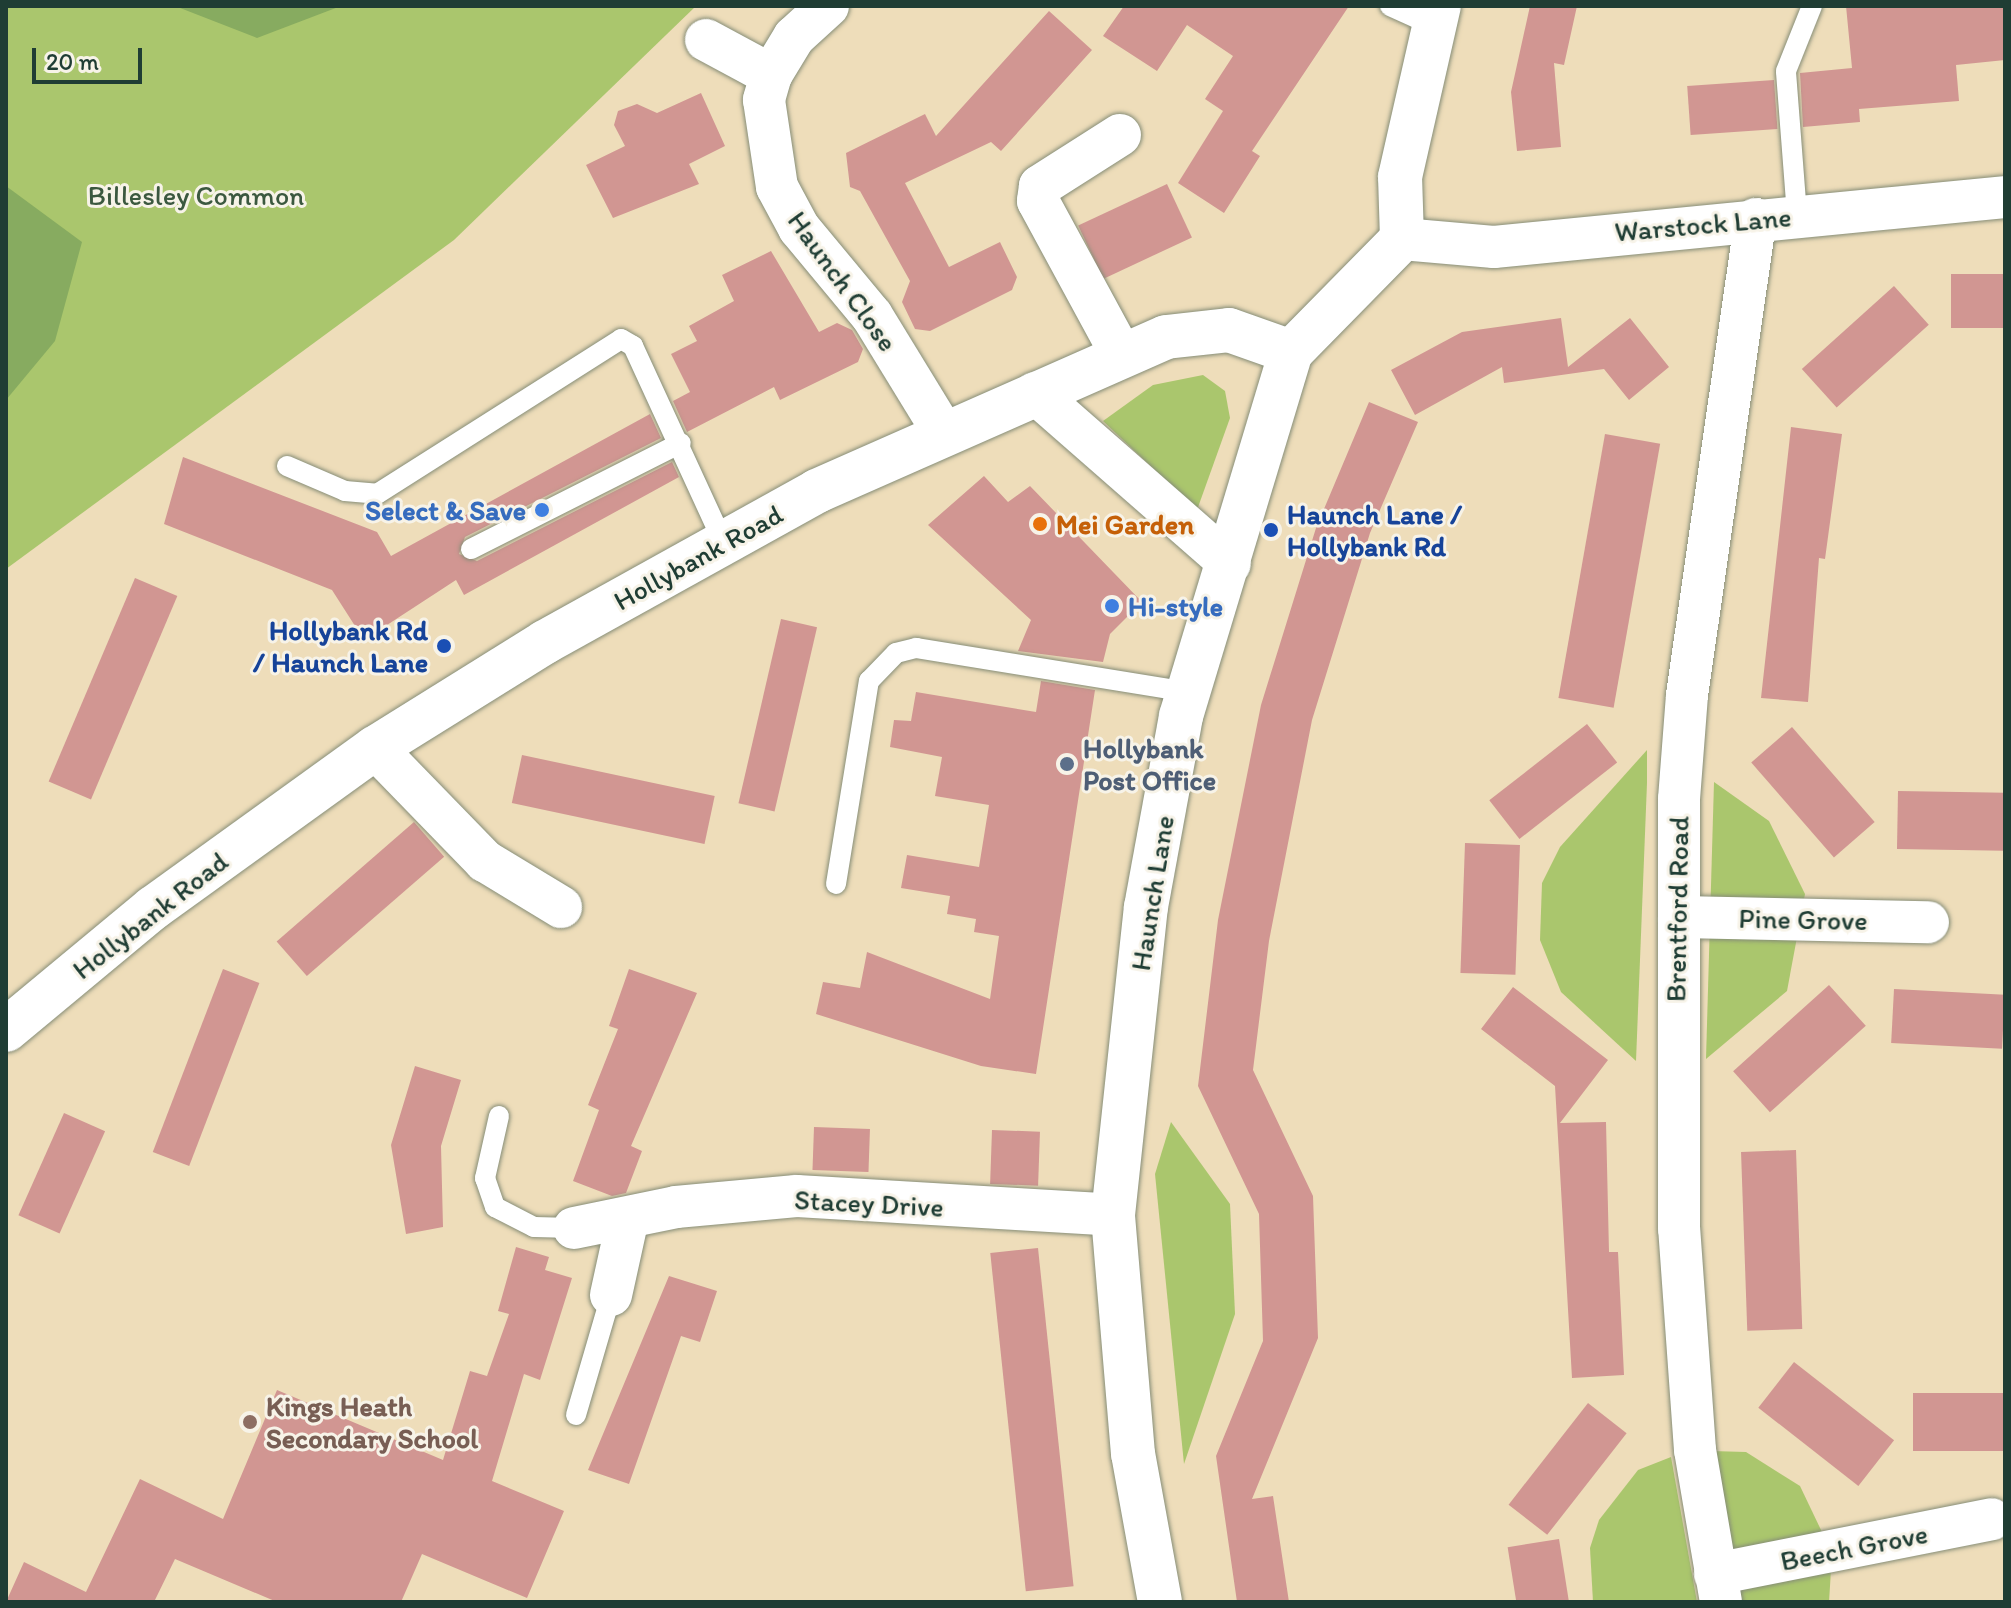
<!DOCTYPE html>
<style>
body{margin:0}
#map{position:relative;width:2011px;height:1608px;overflow:hidden;background:#eeddba;font-family:Itim,sans-serif}
div>[style]{position:absolute}
.green>*{inset:0;background:#aac66d}
.forest>*{inset:0;background:#87ab60}
.building>*{inset:0;background:#d19692;transform-origin:0 0}
.roads{filter:drop-shadow(0 0 2px #868d77) drop-shadow(0 0 2px #868d77)}
.service>*{height:20px;margin:-10px;padding:0 10px;transform-origin:10px;border-radius:10px;background:#fff}
.minor>*{height:42px;margin:-21px;padding:0 21px;transform-origin:21px;border-radius:21px;background:#fff}
.tertiary>*{height:44px;margin:-22px;padding:0 22px;transform-origin:22px;border-radius:22px;background:#fff}
.dots>*{width:22px;height:22px;translate:-50% -50%;box-sizing:border-box;border:4px solid #f7f3e8;border-radius:50%}
span{translate:-50% -50%;white-space:nowrap;text-align:center;line-height:1.15;-webkit-text-stroke:6px #f7f3e8;paint-order:stroke}
.park-label{font-size:28px;color:#3b583f}
.street-label{font-size:28px;color:#1f3d34}
.shop-label{font-size:28px;color:#366cbe;font-weight:700}
.right{translate:-100% -50%;text-align:right}
.left{translate:0 -50%;text-align:left}
.transit-label{font-size:28px;color:#164399;font-weight:700}
.food-label{font-size:28px;color:#c56008;font-weight:700}
.service-label{font-size:28px;color:#4e5e75;font-weight:700}
.education-label{font-size:28px;color:#785e54;font-weight:700}
.frame{position:absolute;inset:0;border:8px solid #1f3d34;pointer-events:none}
.scale{position:absolute;left:32px;top:48px;width:110px;height:36px;box-sizing:border-box;border:4px solid #1f3d34;border-top:0;padding-left:10px;font-size:24px;line-height:28px;white-space:nowrap;color:#1f3d34;-webkit-text-stroke:6px #f7f3e8;paint-order:stroke}
</style>
<div id="map">
<div class="green">
<div style="clip-path:polygon(6px 6px,696px 6px,454px 240px,6px 569px)"></div>
<div style="clip-path:polygon(1203px 375px,1225px 391px,1230px 418px,1197px 510px,1103px 421px,1153px 385px)"></div>
<div style="clip-path:polygon(1647px 750px,1647px 783px,1636px 1061px,1561px 992px,1540px 940px,1542px 883px,1560px 847px)"></div>
<div style="clip-path:polygon(1714px 782px,1769px 821px,1805px 894px,1787px 991px,1706px 1059px)"></div>
<div style="clip-path:polygon(1171px 1122px,1230px 1204px,1235px 1314px,1184px 1464px,1155px 1174px)"></div>
<div style="clip-path:polygon(1711px 1451px,1746px 1452px,1800px 1486px,1832px 1553px,1829px 1602px,1738px 1602px)"></div>
<div style="clip-path:polygon(1671px 1457px,1697px 1602px,1593px 1602px,1590px 1548px,1599px 1520px,1638px 1470px)"></div>
</div>
<div class="forest">
<div style="clip-path:polygon(175px 6px,341px 6px,257px 38px)"></div>
<div style="clip-path:polygon(6px 186px,82px 242px,55px 341px,6px 400px)"></div>
</div>
<div class="building">
<div style="clip-path:polygon(1124px 6px,1349px 6px,1252px 151px,1260px 156px,1224px 213px,1178px 183px,1223px 111px,1205px 99px,1233px 56px,1187px 25px,1157px 71px,1103px 36px)"></div>
<div style="clip-path:polygon(1530px 6px,1577px 6px,1564px 65px,1554px 63px,1561px 147px,1517px 151px,1511px 92px)"></div>
<div style="clip-path:polygon(1846px 6px,2005px 6px,2005px 60px,1956px 65px,1959px 101px,1859px 109px,1860px 122px,1803px 127px,1800px 73px,1852px 68px)"></div>
<div style="clip-path:polygon(1049px 11px,1092px 50px,1001px 151px,991px 142px,905px 183px,949px 267px,1000px 242px,1017px 277px,1012px 290px,930px 331px,915px 329px,902px 302px,910px 281px,860px 191px,850px 187px,846px 153px,925px 114px,936px 136px)"></div>
<div style="left:1774px;top:80px;width:49px;height:87px;rotate:86deg"></div>
<div style="clip-path:polygon(701px 93px,725px 146px,689px 164px,699px 184px,613px 218px,586px 165px,625px 146px,614px 125px,618px 111px,637px 104px,657px 113px)"></div>
<div style="left:1167px;top:184px;width:59px;height:98px;rotate:65deg"></div>
<div style="clip-path:polygon(771px 251px,819px 332px,837px 323px,852px 330px,863px 349px,858px 362px,780px 400px,774px 387px,687px 432px,673px 401px,690px 392px,671px 354px,697px 341px,689px 326px,734px 301px,722px 275px)"></div>
<div style="left:2005px;top:274px;width:54px;height:54px;rotate:90deg"></div>
<div style="left:1894px;top:286px;width:52px;height:124px;rotate:48deg"></div>
<div style="clip-path:polygon(1561px 318px,1568px 367px,1630px 318px,1669px 367px,1629px 400px,1604px 369px,1504px 383px,1502px 367px,1415px 415px,1391px 370px,1462px 332px)"></div>
<div style="clip-path:polygon(1369px 402px,1418px 422px,1370px 533px,1312px 720px,1269px 941px,1253px 1070px,1313px 1196px,1318px 1338px,1252px 1499px,1273px 1496px,1289px 1602px,1237px 1602px,1216px 1456px,1263px 1341px,1259px 1214px,1198px 1086px,1218px 920px,1261px 705px,1316px 528px)"></div>
<div style="clip-path:polygon(650px 414px,661px 438px,465px 537px,459px 554px,477px 561px,672px 462px,679px 477px,464px 595px,456px 580px,364px 640px,332px 590px,164px 524px,183px 457px,377px 532px,391px 556px)"></div>
<div style="clip-path:polygon(1791px 427px,1842px 434px,1825px 559px,1819px 558px,1808px 702px,1761px 698px)"></div>
<div style="left:1605px;top:434px;width:56px;height:268px;rotate:10deg"></div>
<div style="clip-path:polygon(984px 476px,1008px 502px,1030px 486px,1142px 602px,1110px 634px,1103px 662px,1018px 651px,1031px 620px,928px 525px)"></div>
<div style="left:135px;top:578px;width:46px;height:221px;rotate:23deg"></div>
<div style="left:781px;top:619px;width:37px;height:189px;rotate:13deg"></div>
<div style="clip-path:polygon(1041px 681px,1095px 690px,1036px 1074px,981px 1066px,816px 1014px,823px 982px,860px 988px,867px 952px,990px 999px,999px 936px,974px 932px,976px 919px,947px 914px,950px 896px,901px 888px,907px 855px,979px 867px,989px 805px,935px 796px,942px 757px,890px 747px,894px 720px,911px 721px,916px 692px,1036px 712px)"></div>
<div style="left:1587px;top:724px;width:49px;height:124px;rotate:52deg"></div>
<div style="left:1792px;top:727px;width:126px;height:54px;rotate:49deg"></div>
<div style="left:522px;top:755px;width:197px;height:49px;rotate:12deg"></div>
<div style="left:1898px;top:791px;width:107px;height:58px;rotate:1deg"></div>
<div style="left:414px;top:822px;width:46px;height:182px;rotate:49deg"></div>
<div style="left:1465px;top:843px;width:55px;height:130px;rotate:2deg"></div>
<div style="left:223px;top:969px;width:39px;height:196px;rotate:21deg"></div>
<div style="clip-path:polygon(629px 969px,697px 993px,631px 1146px,642px 1151px,626px 1193px,612px 1196px,573px 1181px,599px 1110px,588px 1105px,618px 1029px,609px 1026px)"></div>
<div style="left:1829px;top:985px;width:55px;height:129px;rotate:48deg"></div>
<div style="clip-path:polygon(1513px 987px,1608px 1060px,1560px 1123px,1606px 1122px,1609px 1252px,1618px 1252px,1624px 1375px,1572px 1378px,1555px 1086px,1481px 1029px)"></div>
<div style="left:1894px;top:989px;width:111px;height:54px;rotate:3deg"></div>
<div style="clip-path:polygon(415px 1066px,461px 1080px,441px 1146px,443px 1227px,406px 1234px,391px 1145px)"></div>
<div style="left:64px;top:1113px;width:45px;height:112px;rotate:24deg"></div>
<div style="left:814px;top:1127px;width:56px;height:43px;rotate:2deg"></div>
<div style="left:992px;top:1130px;width:48px;height:54px;rotate:2deg"></div>
<div style="left:1796px;top:1150px;width:179px;height:55px;rotate:88deg"></div>
<div style="clip-path:polygon(516px 1247px,549px 1257px,545px 1270px,572px 1278px,540px 1380px,524px 1374px,492px 1481px,564px 1511px,527px 1598px,422px 1554px,401px 1602px,277px 1602px,175px 1559px,154px 1602px,6px 1602px,24px 1562px,86px 1592px,140px 1479px,223px 1519px,277px 1390px,443px 1460px,470px 1371px,487px 1376px,509px 1314px,498px 1311px)"></div>
<div style="left:1038px;top:1248px;width:340px;height:48px;rotate:84deg"></div>
<div style="clip-path:polygon(669px 1276px,717px 1291px,700px 1342px,681px 1336px,629px 1484px,588px 1470px)"></div>
<div style="left:1794px;top:1362px;width:127px;height:58px;rotate:38deg"></div>
<div style="left:2005px;top:1393px;width:58px;height:92px;rotate:90deg"></div>
<div style="left:1588px;top:1403px;width:49px;height:129px;rotate:38deg"></div>
<div style="left:1559px;top:1539px;width:64px;height:52px;rotate:81deg"></div>
</div>
<div class="roads">
<div class="service">
<div style="left:1390px;top:6px;width:48px;rotate:24.4deg"></div>
<div style="left:1797px;top:215px;width:144px;rotate:-94.4deg"></div>
<div style="left:1786px;top:71px;width:70px;rotate:-68.2deg"></div>
<div style="left:287px;top:466px;width:63px;rotate:23.3deg"></div>
<div style="left:345px;top:491px;width:32px;rotate:5deg"></div>
<div style="left:377px;top:494px;width:289px;rotate:-32.4deg"></div>
<div style="left:621px;top:339px;width:14px;rotate:30deg"></div>
<div style="left:633px;top:346px;width:216px;rotate:65.3deg"></div>
<div style="left:471px;top:549px;width:235px;rotate:-26.8deg"></div>
<div style="left:836px;top:884px;width:206px;rotate:-80.8deg"></div>
<div style="left:869px;top:681px;width:39px;rotate:-46deg"></div>
<div style="left:896px;top:653px;width:21px;rotate:-14deg"></div>
<div style="left:916px;top:648px;width:277px;rotate:9.2deg"></div>
<div style="left:499px;top:1116px;width:64px;rotate:102.7deg"></div>
<div style="left:485px;top:1178px;width:31px;rotate:71deg"></div>
<div style="left:495px;top:1207px;width:44px;rotate:27.1deg"></div>
<div style="left:534px;top:1227px;width:40px;rotate:1.4deg"></div>
<div style="left:576px;top:1415px;width:125px;rotate:-73.7deg"></div>
</div>
<div class="minor">
<div style="left:828px;top:6px;width:46px;rotate:137.6deg"></div>
<div style="left:794px;top:37px;width:44px;rotate:121.2deg"></div>
<div style="left:771px;top:75px;width:26px;rotate:106deg"></div>
<div style="left:764px;top:100px;width:88px;rotate:81.5deg"></div>
<div style="left:777px;top:187px;width:47px;rotate:61.8deg"></div>
<div style="left:799px;top:228px;width:114px;rotate:50.3deg"></div>
<div style="left:872px;top:316px;width:136px;rotate:58.5deg"></div>
<div style="left:706px;top:40px;width:74px;rotate:28.3deg"></div>
<div style="left:1120px;top:135px;width:95px;rotate:147.5deg"></div>
<div style="left:1040px;top:186px;width:15px;rotate:98deg"></div>
<div style="left:1038px;top:201px;width:176px;rotate:61.5deg"></div>
<div style="left:1402px;top:239px;width:92px;rotate:5deg"></div>
<div style="left:1494px;top:247px;width:513px;rotate:-5.59deg"></div>
<div style="left:1035px;top:393px;width:259px;rotate:41.2deg"></div>
<div style="left:375px;top:748px;width:158px;rotate:45.8deg"></div>
<div style="left:485px;top:861px;width:89px;rotate:31.2deg"></div>
<div style="left:1679px;top:917px;width:249px;rotate:1.2deg"></div>
<div style="left:574px;top:1228px;width:104px;rotate:-11.6deg"></div>
<div style="left:676px;top:1207px;width:121px;rotate:-5.2deg"></div>
<div style="left:797px;top:1196px;width:317px;rotate:3.4deg"></div>
<div style="left:611px;top:1295px;width:75px;rotate:-77.6deg"></div>
<div style="left:1715px;top:1574px;width:282px;rotate:-11.2deg"></div>
<div style="left:1721px;top:1602px;width:154px;rotate:-99.7deg"></div>
<div style="left:1695px;top:1450px;width:222px;rotate:-94.1deg"></div>
<div style="left:1679px;top:1229px;width:430px;rotate:-90deg"></div>
<div style="left:1679px;top:799px;width:104px;rotate:-85.6deg"></div>
<div style="left:1687px;top:695px;width:481px;rotate:-81.8deg"></div>
</div>
<div class="tertiary">
<div style="left:6px;top:1030px;width:191px;rotate:-39.7deg"></div>
<div style="left:153px;top:908px;width:274px;rotate:-35.8deg"></div>
<div style="left:375px;top:748px;width:200px;rotate:-31.9deg"></div>
<div style="left:545px;top:642px;width:311px;rotate:-29deg"></div>
<div style="left:817px;top:491px;width:381px;rotate:-23.8deg"></div>
<div style="left:1166px;top:337px;width:63px;rotate:-6.3deg"></div>
<div style="left:1229px;top:330px;width:66px;rotate:19.5deg"></div>
<div style="left:1160px;top:1602px;width:150px;rotate:-100.3deg"></div>
<div style="left:1133px;top:1454px;width:240px;rotate:-94.8deg"></div>
<div style="left:1113px;top:1215px;width:310px;rotate:-83.9deg"></div>
<div style="left:1146px;top:907px;width:194px;rotate:-79.6deg"></div>
<div style="left:1181px;top:716px;width:380px;rotate:-73.2deg"></div>
<div style="left:1291px;top:352px;width:158px;rotate:-45.5deg"></div>
<div style="left:1402px;top:239px;width:62px;rotate:-91.8deg"></div>
<div style="left:1400px;top:177px;width:175px;rotate:-77.2deg"></div>
</div>
</div>
<div class="dots">
<div style="left:542px;top:510px;background:#3f7fe0"></div>
<div style="left:1040px;top:524px;background:#e8710a"></div>
<div style="left:1271px;top:530px;background:#1a4fb4"></div>
<div style="left:1112px;top:606px;background:#3f7fe0"></div>
<div style="left:444px;top:646px;background:#1a4fb4"></div>
<div style="left:1067px;top:764px;background:#5c6f8a"></div>
<div style="left:250px;top:1422px;background:#8d6e63"></div>
</div>
<div class="park-label">
<span style="left:196px;top:195px">Billesley Common</span>
</div>
<div class="street-label">
<span style="left:1703px;top:224px;rotate:-5deg">Warstock Lane</span>
<span style="left:843px;top:281px;rotate:54deg">Haunch Close</span>
<span style="left:698px;top:557px;rotate:-29deg">Hollybank Road</span>
<span style="left:1152px;top:893px;rotate:-81deg">Haunch Lane</span>
<span style="left:1677px;top:909px;rotate:-89deg">Brentford Road</span>
<span style="left:150px;top:915px;rotate:-38deg">Hollybank Road</span>
<span style="left:1803px;top:919px;rotate:1deg">Pine Grove</span>
<span style="left:869px;top:1203px;rotate:3deg">Stacey Drive</span>
<span style="left:1854px;top:1547px;rotate:-11deg">Beech Grove</span>
</div>
<div class="shop-label">
<span class="right" style="left:526px;top:510px">Select &amp; Save</span>
<span class="left" style="left:1128px;top:606px">Hi-style</span>
</div>
<div class="transit-label">
<span class="left" style="left:1287px;top:530px">Haunch Lane /<br>Hollybank Rd</span>
<span class="right" style="left:428px;top:646px">Hollybank Rd<br>/ Haunch Lane</span>
</div>
<div class="food-label">
<span class="left" style="left:1056px;top:524px">Mei Garden</span>
</div>
<div class="service-label">
<span class="left" style="left:1083px;top:764px">Hollybank<br>Post Office</span>
</div>
<div class="education-label">
<span class="left" style="left:266px;top:1422px">Kings Heath<br>Secondary School</span>
</div>
<div class="frame"></div>
<div class="scale">20 m</div>
</div>
